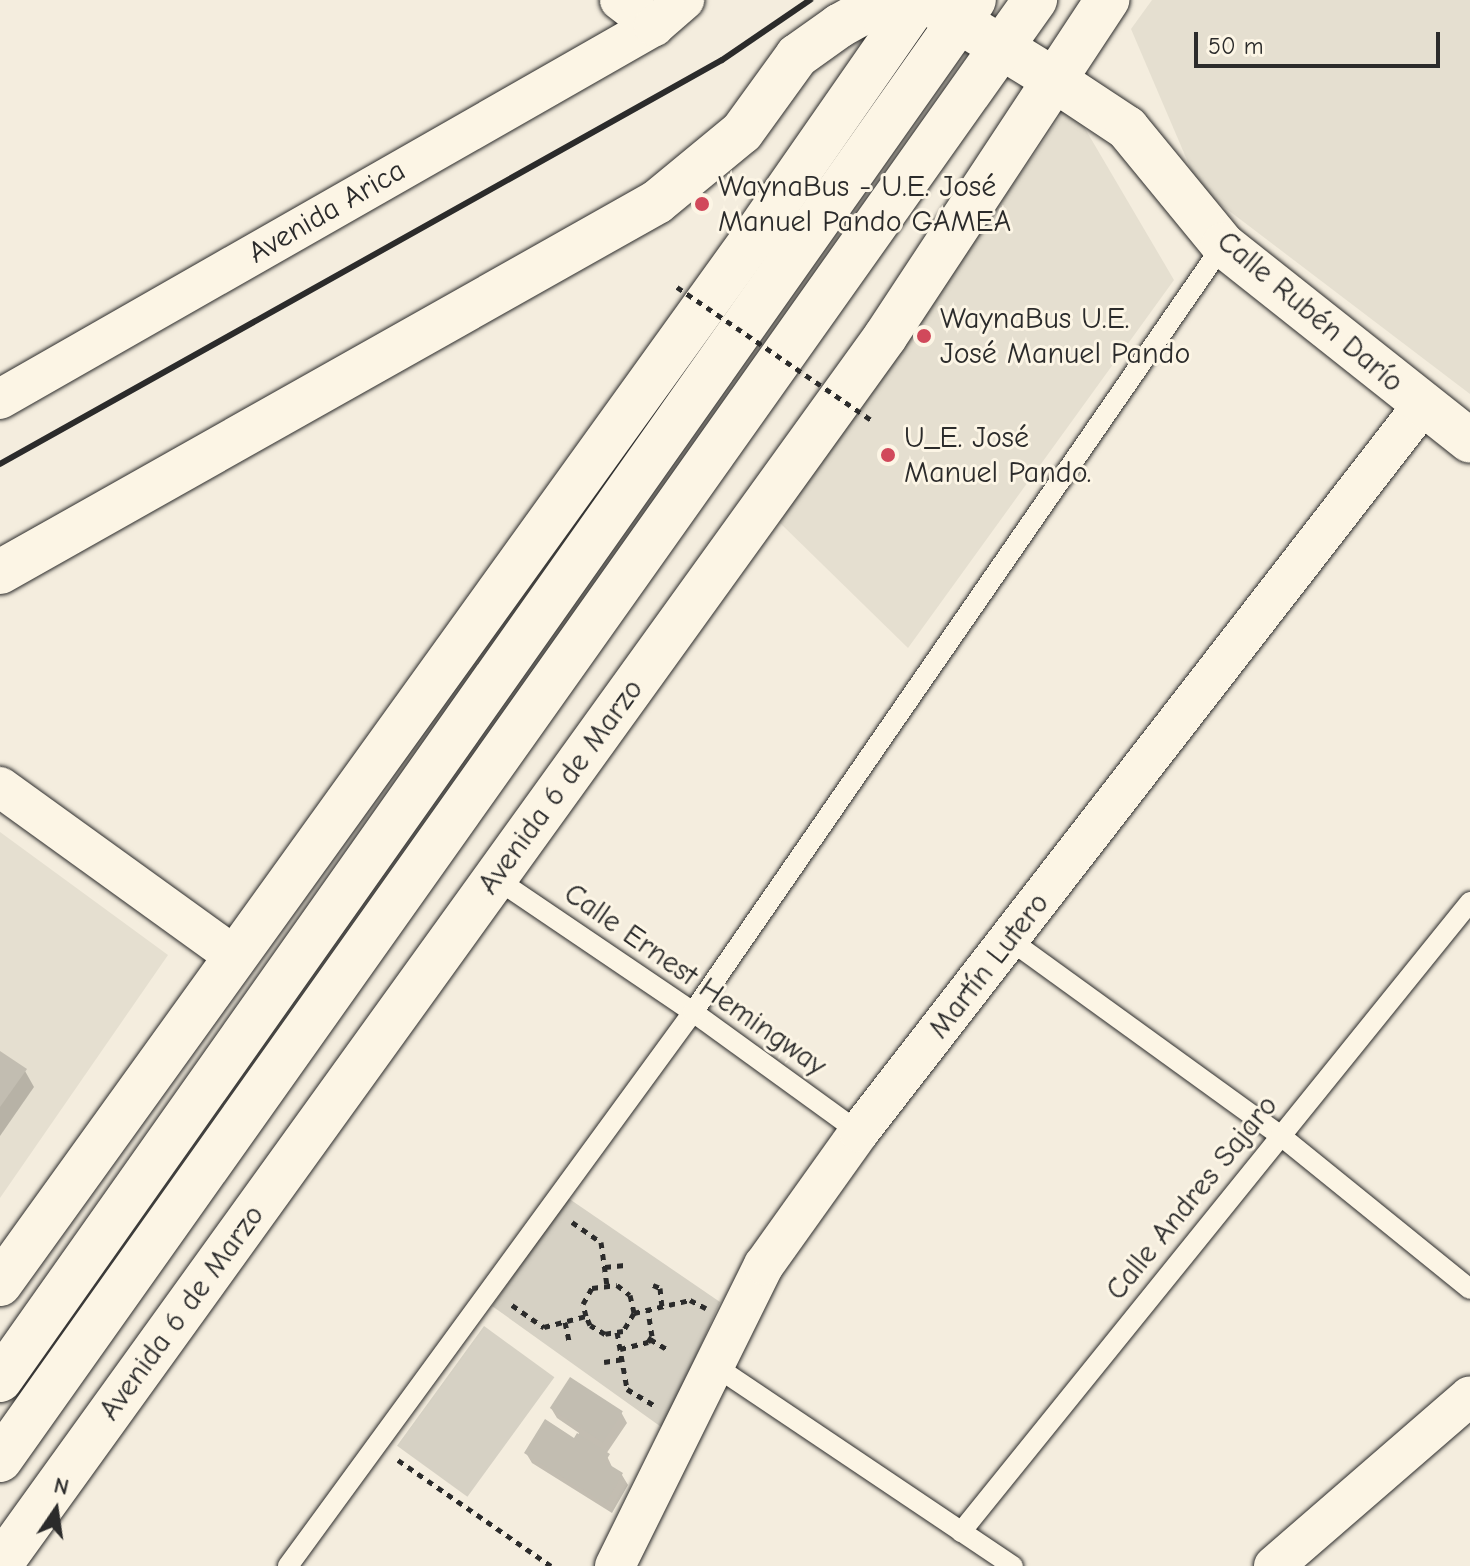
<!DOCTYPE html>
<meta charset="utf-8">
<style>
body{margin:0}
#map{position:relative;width:1470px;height:1566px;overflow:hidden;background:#f4edde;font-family:"Comic Neue",sans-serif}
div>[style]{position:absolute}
.built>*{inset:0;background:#e5dfd0}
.green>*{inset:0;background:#d6d1c4;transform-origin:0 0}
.shadow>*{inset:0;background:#0003}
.building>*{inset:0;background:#c2bdb1;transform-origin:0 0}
.path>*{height:5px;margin-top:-2.5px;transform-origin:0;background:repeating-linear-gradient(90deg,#2b2b2b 0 6px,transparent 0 12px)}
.roads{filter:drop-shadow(0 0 2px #2b2b2b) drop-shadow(0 0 2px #2b2b2b)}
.lane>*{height:20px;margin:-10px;padding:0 10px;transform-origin:10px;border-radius:10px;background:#fcf5e5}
.street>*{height:40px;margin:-20px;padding:0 20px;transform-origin:20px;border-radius:20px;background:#fcf5e5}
.secondary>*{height:44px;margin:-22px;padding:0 22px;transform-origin:22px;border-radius:22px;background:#fcf5e5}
.primary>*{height:44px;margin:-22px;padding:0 22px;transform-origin:22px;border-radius:22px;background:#fcf5e5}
.highway>*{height:44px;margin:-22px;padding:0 22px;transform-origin:22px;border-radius:22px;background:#fcf5e5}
.rail>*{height:6px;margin:-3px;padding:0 3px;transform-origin:3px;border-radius:3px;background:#2b2b2b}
.path-bridge>*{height:5px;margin-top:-2.5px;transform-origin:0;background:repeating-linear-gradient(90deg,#2b2b2b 0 6px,transparent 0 12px)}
.dots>*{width:22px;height:22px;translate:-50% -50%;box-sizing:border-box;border:4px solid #fcf5e5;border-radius:50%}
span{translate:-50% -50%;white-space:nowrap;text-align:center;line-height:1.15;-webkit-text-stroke:6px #fcf5e5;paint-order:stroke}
.poi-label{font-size:30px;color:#2b2b2b}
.left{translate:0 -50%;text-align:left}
.street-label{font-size:30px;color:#2b2b2b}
.north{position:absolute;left:16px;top:1470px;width:80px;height:80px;-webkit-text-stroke:6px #fcf5e5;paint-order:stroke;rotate:13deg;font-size:22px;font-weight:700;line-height:32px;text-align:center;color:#2b2b2b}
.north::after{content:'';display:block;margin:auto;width:28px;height:36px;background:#2b2b2b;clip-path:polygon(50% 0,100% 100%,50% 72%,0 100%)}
.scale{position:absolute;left:1194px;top:32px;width:246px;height:36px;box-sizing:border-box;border:4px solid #2b2b2b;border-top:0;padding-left:10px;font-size:24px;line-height:28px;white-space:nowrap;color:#2b2b2b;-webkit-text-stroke:6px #fcf5e5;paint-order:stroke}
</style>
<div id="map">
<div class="built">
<div style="clip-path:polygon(1152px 0,1470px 0,1470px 394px,1199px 188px,1131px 29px)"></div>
<div style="clip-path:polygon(1070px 103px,1174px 280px,908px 648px,779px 522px)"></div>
<div style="clip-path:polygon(0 832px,168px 955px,0 1198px)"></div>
</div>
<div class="green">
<div style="clip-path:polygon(568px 1198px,720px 1302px,664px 1429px,492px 1306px)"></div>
<div style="left:484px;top:1326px;width:87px;height:148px;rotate:36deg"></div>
</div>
<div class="shadow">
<div style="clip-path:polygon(0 1053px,25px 1071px,34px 1087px,0 1136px)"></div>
<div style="clip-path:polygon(551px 1408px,621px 1412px,627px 1423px,606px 1454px,613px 1469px,622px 1475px,628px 1485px,612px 1513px,532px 1463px,526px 1453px,575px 1441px,579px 1433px,557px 1418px)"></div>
</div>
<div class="building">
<div style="clip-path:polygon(0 1051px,27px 1069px,0 1107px)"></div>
<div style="left:570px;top:1377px;width:63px;height:37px;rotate:33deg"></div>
<div style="clip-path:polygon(545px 1419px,574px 1438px,577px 1433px,610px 1454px,605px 1462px,623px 1473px,606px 1504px,524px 1453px)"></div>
</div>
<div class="path">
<div style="left:572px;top:1222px;width:35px;rotate:35deg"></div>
<div style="left:601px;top:1242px;width:44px;rotate:82.2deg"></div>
<div style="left:605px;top:1267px;width:20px;rotate:-6deg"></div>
<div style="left:653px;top:1285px;width:8px;rotate:23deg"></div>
<div style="left:660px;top:1288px;width:19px;rotate:84deg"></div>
<div style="left:512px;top:1305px;width:39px;rotate:35deg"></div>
<div style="left:544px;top:1327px;width:43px;rotate:-14.7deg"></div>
<div style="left:586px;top:1316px;width:12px;rotate:-104deg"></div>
<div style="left:583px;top:1304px;width:18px;rotate:-61deg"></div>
<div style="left:592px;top:1288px;width:25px;rotate:-7deg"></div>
<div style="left:617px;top:1285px;width:16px;rotate:38deg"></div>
<div style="left:630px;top:1295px;width:18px;rotate:77deg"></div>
<div style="left:634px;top:1313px;width:21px;rotate:121deg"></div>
<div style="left:623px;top:1331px;width:18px;rotate:171deg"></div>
<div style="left:605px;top:1334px;width:17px;rotate:-149deg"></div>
<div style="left:590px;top:1325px;width:10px;rotate:-114deg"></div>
<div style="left:634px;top:1313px;width:57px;rotate:-13.1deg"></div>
<div style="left:690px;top:1300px;width:18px;rotate:27deg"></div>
<div style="left:565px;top:1322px;width:19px;rotate:78deg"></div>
<div style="left:617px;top:1332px;width:58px;rotate:80deg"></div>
<div style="left:627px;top:1389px;width:33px;rotate:31deg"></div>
<div style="left:650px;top:1339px;width:21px;rotate:31deg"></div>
<div style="left:620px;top:1349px;width:29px;rotate:-14deg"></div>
<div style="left:648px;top:1342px;width:7px;rotate:-56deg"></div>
<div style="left:652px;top:1336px;width:26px;rotate:-99deg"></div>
<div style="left:604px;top:1362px;width:18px;rotate:-9deg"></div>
<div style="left:398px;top:1460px;width:186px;rotate:34.7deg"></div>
</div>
<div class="roads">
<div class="lane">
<div style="left:495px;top:878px;width:239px;rotate:34.1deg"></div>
<div style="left:693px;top:1012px;width:205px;rotate:35.9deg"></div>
<div style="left:1010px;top:940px;width:334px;rotate:35.9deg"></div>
<div style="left:1281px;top:1136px;width:243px;rotate:39deg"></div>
<div style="left:715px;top:1366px;width:359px;rotate:33.9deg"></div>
<div style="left:961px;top:1532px;width:810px;rotate:-51.06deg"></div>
<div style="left:288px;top:1566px;width:686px;rotate:-53.83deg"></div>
<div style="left:693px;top:1012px;width:932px;rotate:-55.36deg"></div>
</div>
<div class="street">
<div style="left:620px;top:0;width:43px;rotate:37.4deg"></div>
<div style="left:0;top:399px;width:753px;rotate:-29.7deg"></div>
<div style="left:654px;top:26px;width:40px;rotate:-41deg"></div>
<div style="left:0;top:787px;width:291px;rotate:35.8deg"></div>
<div style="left:615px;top:1566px;width:336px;rotate:-63.7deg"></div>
<div style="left:764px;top:1265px;width:163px;rotate:-54.5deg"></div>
<div style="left:859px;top:1132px;width:920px;rotate:-52.2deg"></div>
<div style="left:1274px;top:1566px;width:259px;rotate:-40.9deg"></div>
</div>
<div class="secondary">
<div style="left:1053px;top:79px;width:89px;rotate:33.5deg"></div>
<div style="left:1127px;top:128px;width:151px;rotate:50.6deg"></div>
<div style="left:1223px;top:245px;width:315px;rotate:38.4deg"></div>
<div style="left:0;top:572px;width:754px;rotate:-29.39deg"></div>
<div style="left:657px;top:202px;width:110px;rotate:-39.5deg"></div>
<div style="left:742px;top:132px;width:94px;rotate:-54.1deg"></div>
<div style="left:797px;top:56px;width:52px;rotate:-35.5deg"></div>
<div style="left:839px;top:26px;width:39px;rotate:-29deg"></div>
<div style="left:873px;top:7px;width:36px;rotate:-11deg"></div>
</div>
<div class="primary">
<div style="left:926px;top:1px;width:149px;rotate:31.6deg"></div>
<div style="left:0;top:1284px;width:1290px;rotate:-54.24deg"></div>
<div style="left:754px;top:237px;width:289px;rotate:-55.2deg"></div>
<div style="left:0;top:1565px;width:1514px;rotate:-54.22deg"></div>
<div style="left:885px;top:337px;width:404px;rotate:-56.6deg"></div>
</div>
<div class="highway">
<div style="left:0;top:1380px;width:1689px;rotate:-54.79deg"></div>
<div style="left:0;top:1460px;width:1790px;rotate:-54.67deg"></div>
</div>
</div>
<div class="rail">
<div style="left:0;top:464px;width:827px;rotate:-29.23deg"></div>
<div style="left:722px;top:60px;width:107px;rotate:-34.3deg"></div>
</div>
<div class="path-bridge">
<div style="left:677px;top:287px;width:239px;rotate:34.4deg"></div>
</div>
<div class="dots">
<div style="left:702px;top:204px;background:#d1495b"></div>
<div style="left:924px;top:336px;background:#d1495b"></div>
<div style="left:888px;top:455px;background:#d1495b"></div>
</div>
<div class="poi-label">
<span class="left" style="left:718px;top:204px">WaynaBus - U.E. José<br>Manuel Pando GAMEA</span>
<span class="left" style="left:940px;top:336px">WaynaBus U.E.<br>José Manuel Pando</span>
<span class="left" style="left:904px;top:455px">U_E. José<br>Manuel Pando.</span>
</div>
<div class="street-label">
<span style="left:327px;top:212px;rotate:-30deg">Avenida Arica</span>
<span style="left:1310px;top:312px;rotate:40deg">Calle Rubén Darío</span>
<span style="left:561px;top:787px;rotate:-54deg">Avenida 6 de Marzo</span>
<span style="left:989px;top:966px;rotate:-52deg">Martín Lutero</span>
<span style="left:695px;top:980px;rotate:35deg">Calle Ernest Hemingway</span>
<span style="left:1192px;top:1198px;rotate:-51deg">Calle Andres Sajaro</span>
<span style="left:182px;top:1313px;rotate:-54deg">Avenida 6 de Marzo</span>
</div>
<div class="north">N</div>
<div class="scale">50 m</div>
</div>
